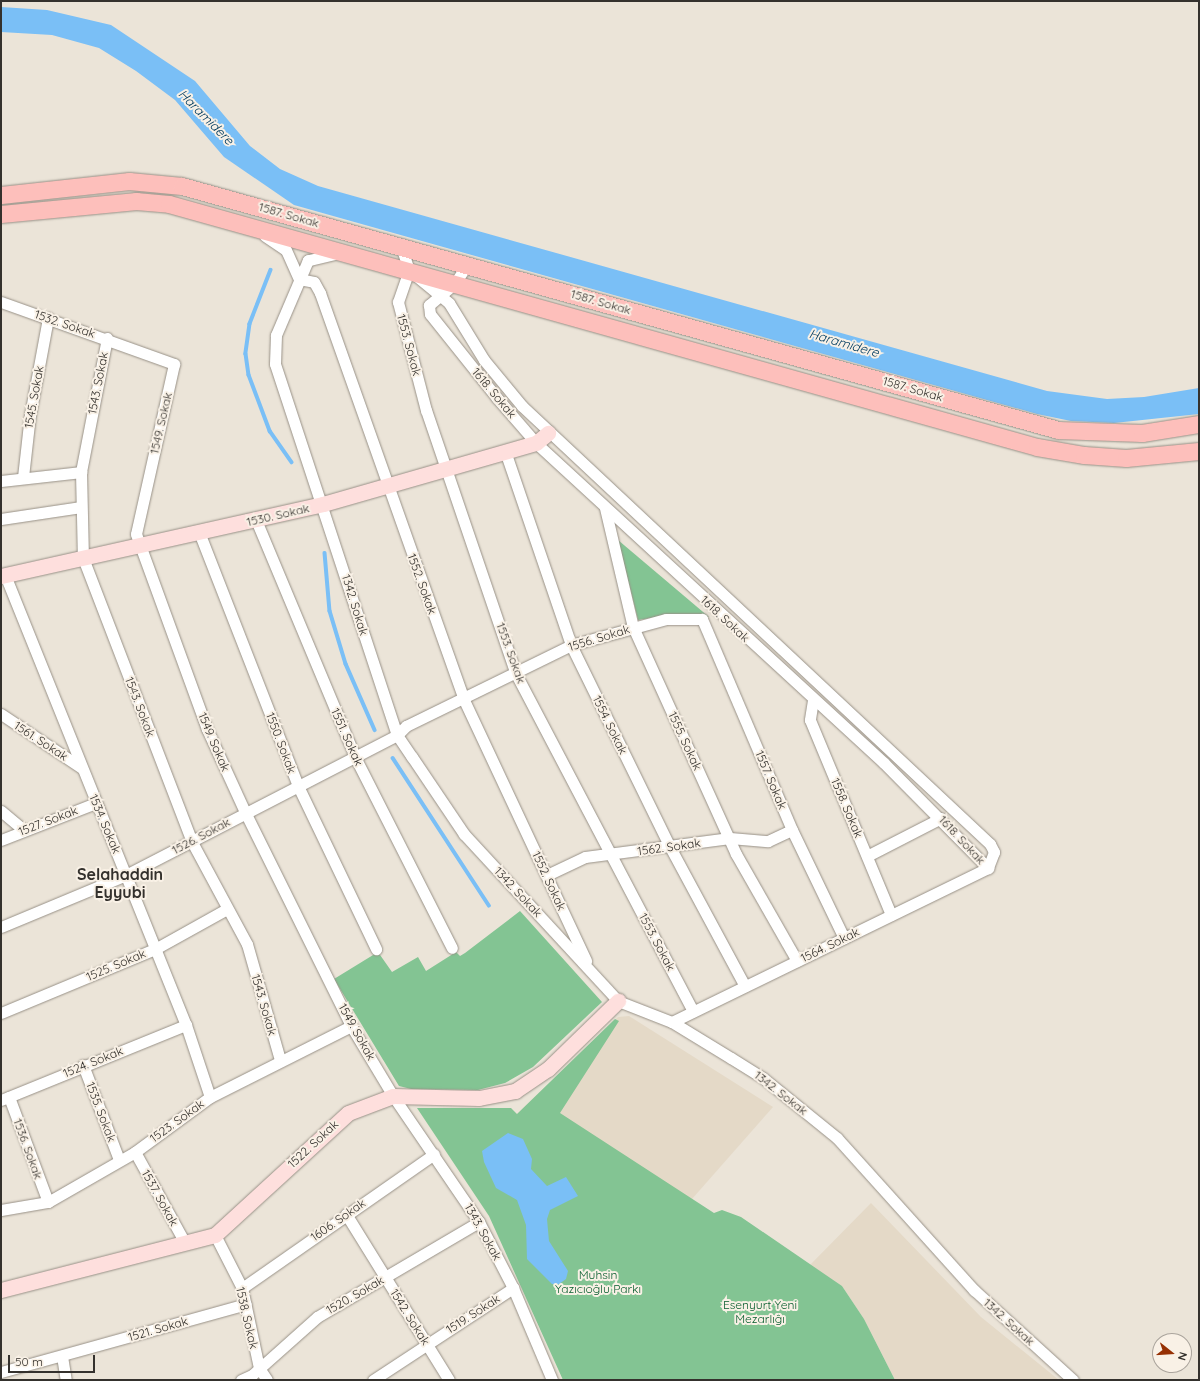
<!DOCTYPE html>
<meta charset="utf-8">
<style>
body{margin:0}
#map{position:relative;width:1200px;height:1381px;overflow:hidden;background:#ebe4d8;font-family:Quicksand,sans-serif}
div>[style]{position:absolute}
.built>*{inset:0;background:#e4d9c7}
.green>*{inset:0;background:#83c493}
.water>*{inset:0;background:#7abff6}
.stream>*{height:3.5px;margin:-1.75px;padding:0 1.75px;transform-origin:1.75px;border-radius:1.75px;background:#7abff6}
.roads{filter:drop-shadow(0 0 1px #989187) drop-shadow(0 0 1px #989187)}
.street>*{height:11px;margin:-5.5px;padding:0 5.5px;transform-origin:5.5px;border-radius:5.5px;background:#fff}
.secondary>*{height:15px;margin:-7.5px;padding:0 7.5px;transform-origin:7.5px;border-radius:7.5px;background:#fedfdd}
.primary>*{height:17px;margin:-8.5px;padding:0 8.5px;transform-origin:8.5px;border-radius:8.5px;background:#fdbfbb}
span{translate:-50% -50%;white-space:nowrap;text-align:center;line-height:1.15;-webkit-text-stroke:4px #f9f1e6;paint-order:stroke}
.street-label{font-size:12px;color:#34312d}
.park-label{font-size:12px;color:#055c2c}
.water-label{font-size:13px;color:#043d60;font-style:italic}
.district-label{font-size:16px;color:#34312d;font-weight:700}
.frame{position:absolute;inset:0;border:2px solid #34312d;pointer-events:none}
.north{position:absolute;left:1152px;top:1333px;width:40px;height:40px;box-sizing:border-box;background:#f9f1e6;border:1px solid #aaa49c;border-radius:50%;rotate:107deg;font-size:11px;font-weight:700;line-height:16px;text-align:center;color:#34312d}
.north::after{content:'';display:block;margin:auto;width:14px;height:18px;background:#963003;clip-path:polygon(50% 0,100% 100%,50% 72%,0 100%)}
.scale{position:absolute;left:8px;top:1355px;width:87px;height:18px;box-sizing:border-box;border:2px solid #34312d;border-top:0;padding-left:5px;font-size:12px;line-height:14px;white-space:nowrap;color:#34312d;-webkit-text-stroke:3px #f9f1e6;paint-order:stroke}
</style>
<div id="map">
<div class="built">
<div style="clip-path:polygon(629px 1016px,773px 1107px,692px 1199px,517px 1114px,618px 1017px)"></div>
<div style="clip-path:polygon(871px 1203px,981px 1317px,1059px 1380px,895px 1380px,864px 1319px,842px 1286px,810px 1265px)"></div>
</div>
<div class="green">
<div style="clip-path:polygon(618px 540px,709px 617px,678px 614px,638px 620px)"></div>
<div style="clip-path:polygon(520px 911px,602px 1002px,533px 1067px,505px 1083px,478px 1090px,411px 1089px,399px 1086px,334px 979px,378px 952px,392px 972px,418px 957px,426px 971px,456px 952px,460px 956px,465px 953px)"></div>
<div style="clip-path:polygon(615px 1019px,619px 1021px,560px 1113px,714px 1213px,722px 1210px,741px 1217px,842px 1286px,864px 1319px,895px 1380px,563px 1380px,489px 1216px,417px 1108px,511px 1108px,517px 1114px)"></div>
</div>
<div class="water">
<div style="clip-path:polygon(1px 7px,47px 10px,111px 25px,195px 81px,250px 146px,280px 169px,318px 186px,1047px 391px,1107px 399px,1144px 397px,1199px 388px,1199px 414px,1114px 423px,1071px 421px,1037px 414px,294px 205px,224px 157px,175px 100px,136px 71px,99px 48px,52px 35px,1px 32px)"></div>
<div style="clip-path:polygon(508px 1133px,523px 1139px,532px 1159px,531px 1169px,547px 1186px,566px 1177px,578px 1196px,550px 1210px,547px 1219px,549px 1241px,568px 1271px,566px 1279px,559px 1284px,552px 1284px,527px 1259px,526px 1225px,517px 1200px,496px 1188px,484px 1162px,482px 1151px)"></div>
</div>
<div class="stream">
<div style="left:271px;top:270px;width:58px;rotate:111.3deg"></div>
<div style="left:250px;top:324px;width:30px;rotate:98deg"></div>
<div style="left:246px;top:354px;width:21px;rotate:82deg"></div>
<div style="left:249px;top:375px;width:60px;rotate:69.4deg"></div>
<div style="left:270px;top:431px;width:38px;rotate:55deg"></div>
<div style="left:325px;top:553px;width:58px;rotate:85.1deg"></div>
<div style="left:330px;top:611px;width:55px;rotate:73.2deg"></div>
<div style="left:346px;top:664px;width:72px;rotate:66.3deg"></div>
<div style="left:393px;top:758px;width:176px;rotate:56.9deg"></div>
</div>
<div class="roads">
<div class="street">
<div style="left:265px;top:236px;width:25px;rotate:34deg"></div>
<div style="left:286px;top:250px;width:32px;rotate:66deg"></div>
<div style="left:401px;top:246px;width:25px;rotate:72deg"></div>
<div style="left:409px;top:270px;width:52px;rotate:39.5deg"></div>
<div style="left:449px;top:303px;width:67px;rotate:58.4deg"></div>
<div style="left:484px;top:360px;width:60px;rotate:50.4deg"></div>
<div style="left:522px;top:406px;width:641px;rotate:43.1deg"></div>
<div style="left:990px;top:844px;width:9px;rotate:63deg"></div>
<div style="left:994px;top:852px;width:17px;rotate:111deg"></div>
<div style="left:335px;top:254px;width:28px;rotate:167deg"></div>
<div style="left:308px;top:260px;width:82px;rotate:113.1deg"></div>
<div style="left:276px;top:335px;width:29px;rotate:92deg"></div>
<div style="left:275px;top:364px;width:391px;rotate:71.8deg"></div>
<div style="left:397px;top:735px;width:27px;rotate:56deg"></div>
<div style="left:412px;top:757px;width:93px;rotate:56deg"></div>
<div style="left:464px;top:834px;width:227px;rotate:47.3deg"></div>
<div style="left:618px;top:1001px;width:58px;rotate:21.3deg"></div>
<div style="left:672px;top:1022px;width:69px;rotate:31.4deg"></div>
<div style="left:731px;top:1058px;width:38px;rotate:32deg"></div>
<div style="left:763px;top:1078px;width:95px;rotate:39deg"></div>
<div style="left:837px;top:1138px;width:205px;rotate:48deg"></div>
<div style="left:974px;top:1290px;width:134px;rotate:42.3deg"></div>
<div style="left:467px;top:265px;width:23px;rotate:124deg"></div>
<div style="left:454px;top:284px;width:33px;rotate:140deg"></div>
<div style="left:429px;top:305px;width:9px;rotate:84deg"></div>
<div style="left:430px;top:314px;width:107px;rotate:51.4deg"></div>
<div style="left:497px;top:398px;width:60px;rotate:49.1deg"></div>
<div style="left:536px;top:443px;width:473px;rotate:42.6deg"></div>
<div style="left:884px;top:763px;width:148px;rotate:45.3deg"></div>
<div style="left:409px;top:270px;width:34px;rotate:109deg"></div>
<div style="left:398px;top:302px;width:112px;rotate:75.5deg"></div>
<div style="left:426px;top:410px;width:279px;rotate:71.2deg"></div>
<div style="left:516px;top:674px;width:381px;rotate:62.3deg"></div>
<div style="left:299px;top:279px;width:15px;rotate:11deg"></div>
<div style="left:314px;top:282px;width:13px;rotate:61deg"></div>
<div style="left:320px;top:293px;width:432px;rotate:70.5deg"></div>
<div style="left:464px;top:700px;width:288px;rotate:64.9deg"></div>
<div style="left:1px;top:302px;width:184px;rotate:19.7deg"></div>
<div style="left:174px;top:364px;width:174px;rotate:102.6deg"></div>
<div style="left:136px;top:534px;width:208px;rotate:70deg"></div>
<div style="left:207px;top:729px;width:91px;rotate:65.4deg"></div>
<div style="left:245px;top:812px;width:239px;rotate:63.6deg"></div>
<div style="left:351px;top:1026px;width:82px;rotate:59deg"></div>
<div style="left:393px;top:1096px;width:153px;rotate:55.7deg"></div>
<div style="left:479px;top:1222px;width:74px;rotate:62.7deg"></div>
<div style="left:513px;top:1288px;width:100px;rotate:67deg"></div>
<div style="left:107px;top:338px;width:136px;rotate:101deg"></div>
<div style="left:81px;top:472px;width:86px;rotate:88.7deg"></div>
<div style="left:83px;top:558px;width:304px;rotate:69deg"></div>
<div style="left:192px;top:842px;width:116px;rotate:61.7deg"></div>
<div style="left:247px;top:944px;width:121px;rotate:74.1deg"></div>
<div style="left:505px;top:451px;width:205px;rotate:71.2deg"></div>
<div style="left:571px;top:645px;width:225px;rotate:63.9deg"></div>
<div style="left:670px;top:847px;width:158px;rotate:61.7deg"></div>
<div style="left:23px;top:477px;width:62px;rotate:-83.6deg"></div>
<div style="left:30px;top:415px;width:99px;rotate:-79.5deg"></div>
<div style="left:1px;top:481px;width:81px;rotate:-6.4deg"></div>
<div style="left:605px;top:508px;width:122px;rotate:76.8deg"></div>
<div style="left:633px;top:627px;width:249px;rotate:65.6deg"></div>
<div style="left:736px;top:854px;width:123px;rotate:60.3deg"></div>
<div style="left:1px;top:519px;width:81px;rotate:-8.5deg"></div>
<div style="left:256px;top:520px;width:257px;rotate:67.3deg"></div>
<div style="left:355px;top:757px;width:214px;rotate:63.1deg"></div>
<div style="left:199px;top:532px;width:273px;rotate:68.7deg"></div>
<div style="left:298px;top:786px;width:181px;rotate:64.4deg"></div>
<div style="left:5px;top:575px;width:485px;rotate:68.1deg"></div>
<div style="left:186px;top:1025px;width:76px;rotate:71.6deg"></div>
<div style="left:813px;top:700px;width:20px;rotate:99deg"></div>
<div style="left:810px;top:720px;width:211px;rotate:67.4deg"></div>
<div style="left:1px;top:714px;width:97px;rotate:33.7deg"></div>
<div style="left:1px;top:811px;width:30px;rotate:40deg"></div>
<div style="left:1px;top:840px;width:102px;rotate:-21.3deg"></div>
<div style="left:867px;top:856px;width:83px;rotate:-27.2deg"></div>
<div style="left:547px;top:875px;width:42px;rotate:-25.3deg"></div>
<div style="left:585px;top:857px;width:146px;rotate:-7.5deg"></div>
<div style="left:730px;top:838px;width:38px;rotate:5deg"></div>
<div style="left:768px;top:841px;width:26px;rotate:-25deg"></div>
<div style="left:1px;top:927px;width:135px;rotate:-22.6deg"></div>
<div style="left:126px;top:875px;width:305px;rotate:-27.3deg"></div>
<div style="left:397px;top:735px;width:13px;rotate:-45deg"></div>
<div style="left:406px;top:726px;width:184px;rotate:-26.1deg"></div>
<div style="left:571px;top:645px;width:98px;rotate:-15.3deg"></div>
<div style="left:666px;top:619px;width:36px"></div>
<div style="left:702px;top:619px;width:229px;rotate:66.9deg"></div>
<div style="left:792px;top:830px;width:120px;rotate:64.3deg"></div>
<div style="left:1px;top:1013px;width:167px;rotate:-22.6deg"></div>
<div style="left:155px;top:949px;width:82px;rotate:-29.1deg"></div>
<div style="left:672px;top:1022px;width:352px;rotate:-26deg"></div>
<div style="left:83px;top:1065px;width:102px;rotate:69.2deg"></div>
<div style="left:9px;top:1097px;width:112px;rotate:69.6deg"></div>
<div style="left:1px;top:1100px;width:200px;rotate:-22.1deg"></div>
<div style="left:135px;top:1152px;width:104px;rotate:61.2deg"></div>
<div style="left:1px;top:1210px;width:48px;rotate:-9.7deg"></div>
<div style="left:48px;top:1202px;width:100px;rotate:-29.9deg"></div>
<div style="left:135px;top:1152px;width:93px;rotate:-36.3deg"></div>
<div style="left:210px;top:1097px;width:158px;rotate:-26.7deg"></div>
<div style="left:346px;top:1214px;width:195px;rotate:58.2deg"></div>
<div style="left:215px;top:1235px;width:59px;rotate:63deg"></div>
<div style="left:242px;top:1288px;width:82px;rotate:78deg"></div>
<div style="left:259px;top:1368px;width:14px;rotate:56deg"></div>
<div style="left:242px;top:1288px;width:234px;rotate:-34.9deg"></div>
<div style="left:62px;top:1356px;width:24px;rotate:81deg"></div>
<div style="left:1px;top:1372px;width:254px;rotate:-15.5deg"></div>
<div style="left:241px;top:1380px;width:12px;rotate:-24deg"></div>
<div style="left:252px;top:1375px;width:87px;rotate:-41.7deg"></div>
<div style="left:317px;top:1317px;width:188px;rotate:-30.4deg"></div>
<div style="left:373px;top:1380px;width:168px;rotate:-33.3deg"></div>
</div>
<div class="secondary">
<div style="left:1px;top:576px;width:330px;rotate:-12.6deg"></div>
<div style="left:323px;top:504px;width:222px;rotate:-16deg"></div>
<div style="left:536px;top:443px;width:16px;rotate:-40deg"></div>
<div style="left:1px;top:1290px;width:221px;rotate:-14.4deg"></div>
<div style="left:215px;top:1235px;width:180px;rotate:-42.5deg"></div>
<div style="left:348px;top:1113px;width:48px;rotate:-20.7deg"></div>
<div style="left:393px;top:1096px;width:86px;rotate:1.3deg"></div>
<div style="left:479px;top:1098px;width:37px;rotate:-11deg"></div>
<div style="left:515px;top:1091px;width:40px;rotate:-34deg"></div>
<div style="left:548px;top:1069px;width:98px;rotate:-44.2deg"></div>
</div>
<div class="primary">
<div style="left:1px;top:195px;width:129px;rotate:-6.2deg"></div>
<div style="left:129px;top:181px;width:53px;rotate:5.4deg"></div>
<div style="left:182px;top:186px;width:909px;rotate:15.56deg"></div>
<div style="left:1058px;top:430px;width:84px;rotate:2deg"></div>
<div style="left:1142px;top:433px;width:58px;rotate:-9deg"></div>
<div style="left:1px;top:214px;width:136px;rotate:-5.5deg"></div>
<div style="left:136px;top:201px;width:33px;rotate:5deg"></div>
<div style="left:169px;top:204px;width:901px;rotate:15.64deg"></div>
<div style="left:1037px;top:447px;width:48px;rotate:9.7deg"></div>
<div style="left:1084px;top:455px;width:42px;rotate:4.1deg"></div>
<div style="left:1126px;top:458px;width:73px;rotate:-5.5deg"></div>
</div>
</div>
<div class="street-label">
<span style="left:289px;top:215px;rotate:16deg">1587. Sokak</span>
<span style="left:601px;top:302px;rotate:16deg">1587. Sokak</span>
<span style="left:65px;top:324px;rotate:19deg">1532. Sokak</span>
<span style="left:409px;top:345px;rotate:75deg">1553. Sokak</span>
<span style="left:98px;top:383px;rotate:-79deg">1543. Sokak</span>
<span style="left:913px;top:389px;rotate:16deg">1587. Sokak</span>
<span style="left:494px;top:393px;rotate:50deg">1618. Sokak</span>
<span style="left:34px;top:397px;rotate:-80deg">1545. Sokak</span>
<span style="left:161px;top:423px;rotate:-77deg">1549. Sokak</span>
<span style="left:278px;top:515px;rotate:-13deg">1530. Sokak</span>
<span style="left:422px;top:584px;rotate:70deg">1552. Sokak</span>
<span style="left:355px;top:605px;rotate:73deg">1342. Sokak</span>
<span style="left:725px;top:619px;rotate:43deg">1618. Sokak</span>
<span style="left:599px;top:638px;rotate:-17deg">1556. Sokak</span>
<span style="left:511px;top:653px;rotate:70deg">1553. Sokak</span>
<span style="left:140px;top:707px;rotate:69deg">1543. Sokak</span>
<span style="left:610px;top:725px;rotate:64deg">1554. Sokak</span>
<span style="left:347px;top:737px;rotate:66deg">1551. Sokak</span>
<span style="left:41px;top:741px;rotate:33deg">1561. Sokak</span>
<span style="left:685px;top:741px;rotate:65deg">1555. Sokak</span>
<span style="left:214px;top:742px;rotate:67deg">1549. Sokak</span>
<span style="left:281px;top:743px;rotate:69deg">1550. Sokak</span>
<span style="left:771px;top:780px;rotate:67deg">1557. Sokak</span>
<span style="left:847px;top:808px;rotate:67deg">1558. Sokak</span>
<span style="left:48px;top:821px;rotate:-21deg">1527. Sokak</span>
<span style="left:105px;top:824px;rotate:67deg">1534. Sokak</span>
<span style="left:201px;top:836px;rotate:-28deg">1526. Sokak</span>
<span style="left:962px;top:840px;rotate:47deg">1618. Sokak</span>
<span style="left:669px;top:847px;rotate:-8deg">1562. Sokak</span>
<span style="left:549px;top:881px;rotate:65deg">1552. Sokak</span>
<span style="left:518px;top:892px;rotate:47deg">1342. Sokak</span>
<span style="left:657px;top:942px;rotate:62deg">1553. Sokak</span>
<span style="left:830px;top:945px;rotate:-26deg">1564. Sokak</span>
<span style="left:116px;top:965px;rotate:-23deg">1525. Sokak</span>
<span style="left:264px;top:1005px;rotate:74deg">1543. Sokak</span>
<span style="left:357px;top:1032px;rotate:61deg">1549. Sokak</span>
<span style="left:93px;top:1062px;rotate:-22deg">1524. Sokak</span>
<span style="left:781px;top:1093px;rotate:38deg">1342. Sokak</span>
<span style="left:101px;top:1112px;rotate:69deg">1535. Sokak</span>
<span style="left:177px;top:1121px;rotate:-36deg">1523. Sokak</span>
<span style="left:313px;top:1144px;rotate:-43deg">1522. Sokak</span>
<span style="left:28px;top:1149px;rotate:70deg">1536. Sokak</span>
<span style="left:160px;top:1198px;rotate:61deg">1537. Sokak</span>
<span style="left:338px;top:1220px;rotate:-35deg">1606. Sokak</span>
<span style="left:483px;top:1232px;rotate:61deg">1343. Sokak</span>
<span style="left:355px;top:1295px;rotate:-30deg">1520. Sokak</span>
<span style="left:473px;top:1314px;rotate:-33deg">1519. Sokak</span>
<span style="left:410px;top:1317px;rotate:58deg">1542. Sokak</span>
<span style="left:247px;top:1318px;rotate:77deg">1538. Sokak</span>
<span style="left:1009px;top:1322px;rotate:42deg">1342. Sokak</span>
<span style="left:158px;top:1329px;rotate:-16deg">1521. Sokak</span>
</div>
<div class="park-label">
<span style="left:598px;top:1282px">Muhsin<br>Yazıcıoğlu Parkı</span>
<span style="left:760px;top:1312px">Esenyurt Yeni<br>Mezarlığı</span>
</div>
<div class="water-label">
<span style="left:206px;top:117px;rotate:45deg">Haramidere</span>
<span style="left:844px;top:343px;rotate:16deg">Haramidere</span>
</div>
<div class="district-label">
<span style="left:120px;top:883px">Selahaddin<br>Eyyubi</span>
</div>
<div class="frame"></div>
<div class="north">N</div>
<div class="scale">50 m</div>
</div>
